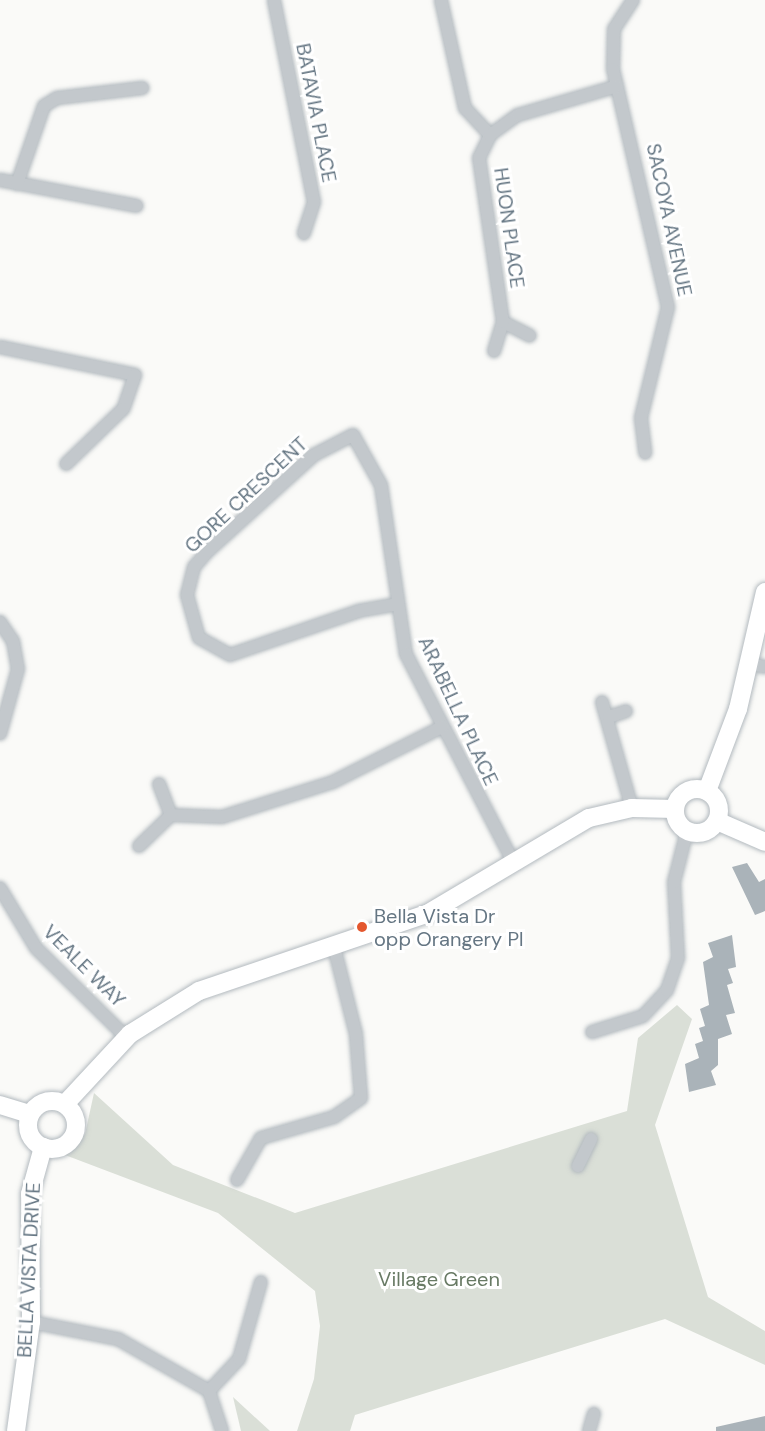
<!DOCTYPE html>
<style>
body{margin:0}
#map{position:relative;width:765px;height:1431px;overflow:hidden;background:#fafaf8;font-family:"DM Sans",sans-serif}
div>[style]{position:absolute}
.green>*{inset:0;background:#dadfd7}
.building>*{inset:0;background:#aab3b9}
.roads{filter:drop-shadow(0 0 2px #b3babf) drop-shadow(0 0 2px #b3babf)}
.street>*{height:12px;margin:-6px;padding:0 6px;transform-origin:6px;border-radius:6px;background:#c3c8cc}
.secondary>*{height:18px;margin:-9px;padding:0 9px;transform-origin:9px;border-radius:9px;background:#fff}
.secondary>.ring{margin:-9px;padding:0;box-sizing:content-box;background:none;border:18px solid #fff;border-radius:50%}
.dots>*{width:16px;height:16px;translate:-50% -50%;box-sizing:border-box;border:3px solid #fff;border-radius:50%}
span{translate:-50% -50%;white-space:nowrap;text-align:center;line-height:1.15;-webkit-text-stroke:6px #fff;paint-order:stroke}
.street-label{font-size:20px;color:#657683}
.poi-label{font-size:20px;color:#657683}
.left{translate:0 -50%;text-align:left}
.park-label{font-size:20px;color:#687a64}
</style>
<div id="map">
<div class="green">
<div style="clip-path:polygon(677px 1005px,692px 1019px,655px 1125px,708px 1297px,765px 1331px,765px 1365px,665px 1319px,355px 1415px,350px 1431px,297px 1431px,314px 1379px,320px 1326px,315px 1291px,218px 1213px,65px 1155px,85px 1134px,94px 1093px,173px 1165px,295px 1213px,627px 1111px,638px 1038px)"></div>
<div style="clip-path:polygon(233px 1397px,270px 1431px,241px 1431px)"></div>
</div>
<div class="building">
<div style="clip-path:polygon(747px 863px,759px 882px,765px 879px,765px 911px,755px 915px,732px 867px)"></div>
<div style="clip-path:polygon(732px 935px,736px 967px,728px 969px,733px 983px,727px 985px,735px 1013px,726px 1015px,732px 1034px,718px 1039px,718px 1065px,711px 1071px,716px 1085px,689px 1092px,685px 1064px,699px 1058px,695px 1044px,703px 1041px,699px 1028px,705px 1026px,700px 1009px,709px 1005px,703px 962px,713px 957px,708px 943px)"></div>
<div style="clip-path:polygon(765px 1416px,765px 1431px,716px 1431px,716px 1427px)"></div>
</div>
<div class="roads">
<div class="street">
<div style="left:274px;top:0;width:206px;rotate:78.8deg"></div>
<div style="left:314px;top:202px;width:33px;rotate:108deg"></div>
<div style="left:441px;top:0;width:111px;rotate:77.5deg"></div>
<div style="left:465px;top:108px;width:37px;rotate:47deg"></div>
<div style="left:633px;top:0;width:35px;rotate:123deg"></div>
<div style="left:614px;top:29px;width:40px;rotate:91.4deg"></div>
<div style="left:613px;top:69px;width:244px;rotate:77deg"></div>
<div style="left:668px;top:307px;width:114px;rotate:103.7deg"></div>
<div style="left:641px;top:418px;width:35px;rotate:83deg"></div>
<div style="left:0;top:180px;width:139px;rotate:10.7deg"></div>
<div style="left:17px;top:184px;width:83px;rotate:-70.9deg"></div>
<div style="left:44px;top:106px;width:15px;rotate:-32deg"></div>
<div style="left:57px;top:98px;width:86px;rotate:-6.7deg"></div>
<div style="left:503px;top:322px;width:30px;rotate:27deg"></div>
<div style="left:0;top:347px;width:138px;rotate:11.7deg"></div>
<div style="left:135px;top:375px;width:36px;rotate:109deg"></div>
<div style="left:123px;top:409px;width:79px;rotate:136deg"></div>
<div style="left:494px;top:351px;width:30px;rotate:-73deg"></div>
<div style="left:503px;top:322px;width:166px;rotate:-98.3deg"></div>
<div style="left:479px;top:158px;width:25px;rotate:-64deg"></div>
<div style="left:490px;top:135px;width:34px;rotate:-36deg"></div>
<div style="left:518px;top:115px;width:103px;rotate:-16.3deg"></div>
<div style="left:398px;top:604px;width:40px;rotate:170deg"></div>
<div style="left:359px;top:611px;width:136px;rotate:161.2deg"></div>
<div style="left:230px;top:655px;width:35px;rotate:-151deg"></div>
<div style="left:199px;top:638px;width:45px;rotate:-105.6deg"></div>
<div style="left:187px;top:595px;width:29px;rotate:-76deg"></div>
<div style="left:194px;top:567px;width:21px;rotate:-49deg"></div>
<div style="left:208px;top:551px;width:143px;rotate:-42.2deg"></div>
<div style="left:314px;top:455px;width:44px;rotate:-27.1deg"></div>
<div style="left:353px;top:435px;width:57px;rotate:60.8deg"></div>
<div style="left:381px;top:485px;width:171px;rotate:81.6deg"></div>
<div style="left:406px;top:654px;width:233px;rotate:62.7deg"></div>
<div style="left:0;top:622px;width:23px;rotate:56deg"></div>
<div style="left:13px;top:641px;width:28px;rotate:80deg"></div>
<div style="left:18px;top:669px;width:67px;rotate:105.5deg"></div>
<div style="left:751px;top:664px;width:14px;rotate:12deg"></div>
<div style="left:602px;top:702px;width:110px;rotate:74.2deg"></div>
<div style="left:609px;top:717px;width:18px;rotate:-19deg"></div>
<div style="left:159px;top:784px;width:33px;rotate:69deg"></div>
<div style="left:171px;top:815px;width:51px;rotate:2.2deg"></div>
<div style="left:222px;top:817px;width:116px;rotate:-17.5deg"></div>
<div style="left:333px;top:782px;width:122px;rotate:-26.8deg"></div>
<div style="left:139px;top:846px;width:45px;rotate:-44.1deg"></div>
<div style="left:0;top:888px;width:70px;rotate:59deg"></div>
<div style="left:36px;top:948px;width:127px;rotate:44.7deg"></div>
<div style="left:592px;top:1032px;width:53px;rotate:-17.4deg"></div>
<div style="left:643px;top:1016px;width:35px;rotate:-47deg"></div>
<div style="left:667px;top:990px;width:34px;rotate:-71deg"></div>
<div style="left:678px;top:958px;width:76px;rotate:-93deg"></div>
<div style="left:674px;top:882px;width:53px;rotate:-75.7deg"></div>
<div style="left:578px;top:1166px;width:30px;rotate:-64deg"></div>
<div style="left:237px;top:1180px;width:48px;rotate:-60.3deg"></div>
<div style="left:261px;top:1138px;width:76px;rotate:-16deg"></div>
<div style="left:334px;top:1117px;width:33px;rotate:-35deg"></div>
<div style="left:361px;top:1098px;width:64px;rotate:-94.5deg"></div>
<div style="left:356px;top:1034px;width:90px;rotate:-104.2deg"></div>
<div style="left:31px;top:1322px;width:89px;rotate:11.1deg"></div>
<div style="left:118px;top:1339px;width:105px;rotate:29.7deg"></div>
<div style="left:209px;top:1391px;width:44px;rotate:-46.8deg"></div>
<div style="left:239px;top:1359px;width:80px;rotate:-74.1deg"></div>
<div style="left:209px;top:1391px;width:42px;rotate:72deg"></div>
<div style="left:589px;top:1431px;width:18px;rotate:-74deg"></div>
</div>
<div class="secondary">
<div class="ring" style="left:675px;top:789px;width:26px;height:26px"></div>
<div style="left:707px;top:791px;width:88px;rotate:-69.3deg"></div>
<div style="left:738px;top:709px;width:120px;rotate:-77deg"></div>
<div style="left:717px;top:821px;width:52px;rotate:23.6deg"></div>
<div class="ring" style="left:28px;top:1101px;width:30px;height:30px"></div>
<div style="left:65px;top:1104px;width:96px;rotate:-47.1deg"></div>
<div style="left:130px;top:1034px;width:81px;rotate:-31.9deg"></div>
<div style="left:199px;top:991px;width:241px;rotate:-18.7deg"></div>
<div style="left:427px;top:914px;width:188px;rotate:-30.7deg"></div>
<div style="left:589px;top:818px;width:44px;rotate:-13.1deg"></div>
<div style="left:632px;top:808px;width:43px;rotate:1.3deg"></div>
<div style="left:0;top:1105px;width:31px;rotate:17deg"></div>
<div style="left:16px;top:1431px;width:110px;rotate:-82.2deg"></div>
<div style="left:31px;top:1322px;width:128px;rotate:-90.4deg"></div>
<div style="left:30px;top:1194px;width:49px;rotate:-74.5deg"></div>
</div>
</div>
<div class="dots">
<div style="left:362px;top:927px;background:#e4572e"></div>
</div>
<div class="street-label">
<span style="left:316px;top:113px;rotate:79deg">BATAVIA PLACE</span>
<span style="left:669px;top:220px;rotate:78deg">SACOYA AVENUE</span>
<span style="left:509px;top:228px;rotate:82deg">HUON PLACE</span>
<span style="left:246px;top:495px;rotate:-43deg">GORE CRESCENT</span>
<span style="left:458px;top:711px;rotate:65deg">ARABELLA PLACE</span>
<span style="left:84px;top:966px;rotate:45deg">VEALE WAY</span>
<span style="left:29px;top:1270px;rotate:-87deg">BELLA VISTA DRIVE</span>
</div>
<div class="poi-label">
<span class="left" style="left:374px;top:928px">Bella Vista Dr<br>opp Orangery Pl</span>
</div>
<div class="park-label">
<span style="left:439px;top:1279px">Village Green</span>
</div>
</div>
